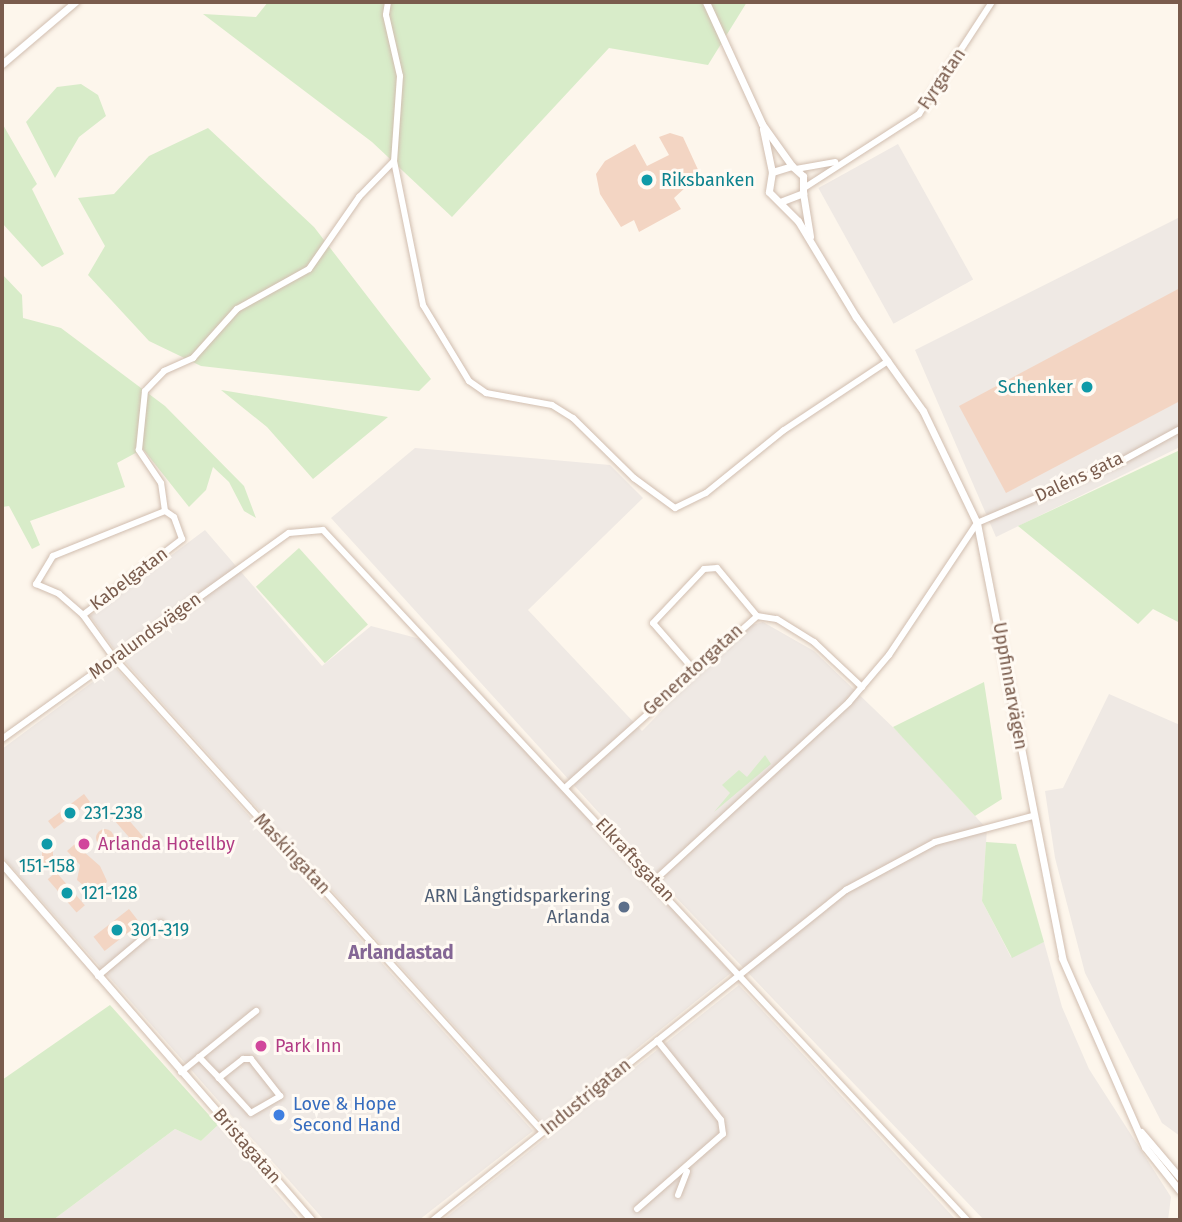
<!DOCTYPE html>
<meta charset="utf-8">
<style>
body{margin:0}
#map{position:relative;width:1182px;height:1222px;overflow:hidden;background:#fdf6ec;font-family:"Fira Sans",sans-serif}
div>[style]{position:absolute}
.industrial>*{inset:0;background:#efe9e4;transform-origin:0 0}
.green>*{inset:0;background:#d8ecc9;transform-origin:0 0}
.building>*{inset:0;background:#f3d5c3;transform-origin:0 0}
.round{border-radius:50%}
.roads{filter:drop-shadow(0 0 2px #d1beb0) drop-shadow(0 0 2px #d1beb0)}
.minor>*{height:6px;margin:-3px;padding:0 3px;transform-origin:3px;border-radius:3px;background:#fff}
.tertiary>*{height:7px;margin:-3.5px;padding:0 3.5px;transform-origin:3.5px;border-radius:3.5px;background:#fff}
.dots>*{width:19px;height:19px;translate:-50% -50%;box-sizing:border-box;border:4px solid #fffaf3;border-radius:50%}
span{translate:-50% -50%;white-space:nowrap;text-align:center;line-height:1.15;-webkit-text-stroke:6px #fffaf3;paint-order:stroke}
.street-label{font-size:18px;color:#7a5c4d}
.culture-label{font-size:18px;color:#0d838f}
.left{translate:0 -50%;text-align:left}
.right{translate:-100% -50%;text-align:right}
.hotel-label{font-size:18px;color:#b23c85}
.service-label{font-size:18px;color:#4e5e75}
.shop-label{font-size:18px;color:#366cbe}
.neighbourhood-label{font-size:19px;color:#846695;font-weight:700}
.frame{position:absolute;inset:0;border:4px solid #7a5c4d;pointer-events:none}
</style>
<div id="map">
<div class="industrial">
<div style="left:898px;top:144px;width:155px;height:91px;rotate:61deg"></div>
<div style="clip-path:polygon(1180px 217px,1180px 447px,996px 537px,915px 350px)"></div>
<div style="clip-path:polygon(415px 448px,610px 465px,643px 498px,528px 610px,642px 731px,744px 627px,763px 622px,814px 651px,902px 736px,987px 829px,982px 901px,1011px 957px,1044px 942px,1062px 1007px,1089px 1069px,1171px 1197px,1168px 1220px,984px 1220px,670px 891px,331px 518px)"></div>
<div style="clip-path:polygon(205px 530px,322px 666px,371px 626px,428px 641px,731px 973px,543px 1124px,117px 653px,90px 616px)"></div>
<div style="clip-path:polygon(114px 666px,533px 1131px,419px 1220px,324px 1220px,2px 856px,2px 749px)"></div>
<div style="clip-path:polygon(1109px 694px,1180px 725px,1180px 1136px,1162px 1123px,1085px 973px,1055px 858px,1045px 791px,1063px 788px)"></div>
<div style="clip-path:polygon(739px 985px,956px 1220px,443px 1220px,547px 1137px)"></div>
<div style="clip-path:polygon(218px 1125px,300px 1220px,53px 1220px,175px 1129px,201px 1141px)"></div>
</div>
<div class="green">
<div style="clip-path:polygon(268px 2px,747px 2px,708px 65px,609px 48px,452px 217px,372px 142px,203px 14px,256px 17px)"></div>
<div style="clip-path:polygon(81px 84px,98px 95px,106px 116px,79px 137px,55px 178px,26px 122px,57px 87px)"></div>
<div style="clip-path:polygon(2px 123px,37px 184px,32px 189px,64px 254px,42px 267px,2px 223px)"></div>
<div style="clip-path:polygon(208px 128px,314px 227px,431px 379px,419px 391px,201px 366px,149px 341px,88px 275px,105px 246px,78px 198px,114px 194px,149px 156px)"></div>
<div style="clip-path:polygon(2px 274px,22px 295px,23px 318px,61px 328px,165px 406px,244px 486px,256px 518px,244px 511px,229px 482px,213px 467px,206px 490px,189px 507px,143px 449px,117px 463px,125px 487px,30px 521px,40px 545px,32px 549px,9px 506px,2px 507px)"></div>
<div style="clip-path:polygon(221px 390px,388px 417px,313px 479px,267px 427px)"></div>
<div style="clip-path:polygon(1180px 450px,1180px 623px,1153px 609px,1138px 624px,1018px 526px)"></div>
<div style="left:299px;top:548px;width:103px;height:58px;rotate:48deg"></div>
<div style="clip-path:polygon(984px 682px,1002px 799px,975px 816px,893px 727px)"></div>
<div style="clip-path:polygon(765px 755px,771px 764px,714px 812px,730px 793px,722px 785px,739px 770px,747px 777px)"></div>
<div style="clip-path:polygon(986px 842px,1016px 844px,1044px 942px,1012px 958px,982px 901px)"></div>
<div style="clip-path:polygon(110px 1005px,218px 1125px,201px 1141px,175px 1129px,53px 1220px,2px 1220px,2px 1080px)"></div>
</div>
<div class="building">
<div style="clip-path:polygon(670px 133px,683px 137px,700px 174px,674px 198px,681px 209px,639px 232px,634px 220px,621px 227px,600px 194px,596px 174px,605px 161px,635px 144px,647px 166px,669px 155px,659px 137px)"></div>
<div style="clip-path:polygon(1180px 288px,1180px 401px,1006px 493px,959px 406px)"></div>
<div style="left:84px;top:794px;width:10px;height:45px;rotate:53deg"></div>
<div style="left:120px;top:810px;width:44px;height:11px;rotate:49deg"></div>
<div class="round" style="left:96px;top:829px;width:18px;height:18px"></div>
<div style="left:42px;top:839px;width:11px;height:26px"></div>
<div style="clip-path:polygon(75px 844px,100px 866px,107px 881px,102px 893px,91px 892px,77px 880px,80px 865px,67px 851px)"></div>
<div style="left:56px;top:872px;width:44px;height:11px;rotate:49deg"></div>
<div style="left:129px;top:909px;width:18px;height:45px;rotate:52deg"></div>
</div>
<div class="roads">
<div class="minor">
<div style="left:388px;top:2px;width:13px;rotate:99deg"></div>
<div style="left:386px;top:15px;width:63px;rotate:77.1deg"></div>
<div style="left:400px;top:76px;width:85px;rotate:94deg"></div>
<div style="left:394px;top:161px;width:147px;rotate:78.6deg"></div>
<div style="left:423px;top:305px;width:89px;rotate:58.8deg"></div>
<div style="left:469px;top:381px;width:21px;rotate:35deg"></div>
<div style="left:486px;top:393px;width:67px;rotate:10.3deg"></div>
<div style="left:552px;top:405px;width:25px;rotate:32deg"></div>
<div style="left:573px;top:418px;width:86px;rotate:44.5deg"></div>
<div style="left:634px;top:478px;width:51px;rotate:36.2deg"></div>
<div style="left:675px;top:508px;width:34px;rotate:-26deg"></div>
<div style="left:706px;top:493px;width:100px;rotate:-38.9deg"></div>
<div style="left:784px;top:430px;width:125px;rotate:-33.6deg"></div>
<div style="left:796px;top:169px;width:40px;rotate:-10deg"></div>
<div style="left:804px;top:188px;width:137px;rotate:-32.8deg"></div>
<div style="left:919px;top:114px;width:134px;rotate:-56.9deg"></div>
<div style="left:165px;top:511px;width:121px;rotate:158.1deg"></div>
<div style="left:53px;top:556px;width:33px;rotate:121deg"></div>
<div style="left:36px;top:584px;width:25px;rotate:23deg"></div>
<div style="left:59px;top:594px;width:32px;rotate:41deg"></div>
<div style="left:83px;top:615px;width:53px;rotate:54.2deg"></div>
<div style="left:114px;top:658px;width:639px;rotate:47.85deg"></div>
<div style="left:165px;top:511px;width:28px;rotate:-98deg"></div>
<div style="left:161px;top:483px;width:40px;rotate:-124deg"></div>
<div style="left:139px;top:450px;width:59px;rotate:-84.2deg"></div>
<div style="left:145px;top:391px;width:28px;rotate:-46deg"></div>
<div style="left:164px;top:371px;width:32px;rotate:-24deg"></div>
<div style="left:193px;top:358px;width:66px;rotate:-48.1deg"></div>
<div style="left:237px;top:309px;width:82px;rotate:-29.1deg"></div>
<div style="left:309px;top:269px;width:88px;rotate:-55.2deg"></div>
<div style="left:359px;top:197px;width:50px;rotate:-45.8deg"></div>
<div style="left:83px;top:615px;width:125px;rotate:-37.5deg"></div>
<div style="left:182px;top:539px;width:23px;rotate:-110deg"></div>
<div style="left:174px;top:517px;width:11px;rotate:-146deg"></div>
<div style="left:694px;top:670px;width:62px;rotate:-131.1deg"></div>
<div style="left:653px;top:623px;width:74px;rotate:-46.6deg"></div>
<div style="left:704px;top:569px;width:13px;rotate:-4deg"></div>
<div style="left:717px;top:568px;width:62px;rotate:50.2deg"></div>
<div style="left:2px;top:739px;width:353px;rotate:-35.7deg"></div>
<div style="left:289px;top:533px;width:34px;rotate:-5deg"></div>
<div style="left:323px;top:530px;width:944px;rotate:46.97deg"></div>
<div style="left:566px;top:787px;width:256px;rotate:-41.8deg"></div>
<div style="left:757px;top:616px;width:20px;rotate:9deg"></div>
<div style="left:777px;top:619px;width:44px;rotate:31.9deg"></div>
<div style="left:814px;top:642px;width:66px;rotate:43.2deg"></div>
<div style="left:655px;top:880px;width:263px;rotate:-42.5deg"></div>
<div style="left:849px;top:702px;width:62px;rotate:-49.6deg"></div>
<div style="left:889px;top:655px;width:159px;rotate:-56.3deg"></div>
<div style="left:977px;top:523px;width:153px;rotate:-23.1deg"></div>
<div style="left:1118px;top:463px;width:71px;rotate:-28.7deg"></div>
<div style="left:98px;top:976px;width:82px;rotate:-40.1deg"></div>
<div style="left:199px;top:1057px;width:29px;rotate:46deg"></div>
<div style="left:219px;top:1078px;width:47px;rotate:47.6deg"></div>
<div style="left:251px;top:1113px;width:34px;rotate:-30deg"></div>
<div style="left:280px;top:1096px;width:47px;rotate:-128.1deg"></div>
<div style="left:251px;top:1059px;width:8px;rotate:180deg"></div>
<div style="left:243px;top:1059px;width:31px;rotate:142deg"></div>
<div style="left:181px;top:1072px;width:97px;rotate:-39.1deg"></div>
<div style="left:678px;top:1195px;width:25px;rotate:-69deg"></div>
<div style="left:637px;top:1209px;width:114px;rotate:-41.1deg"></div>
<div style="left:723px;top:1134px;width:14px;rotate:-98deg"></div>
<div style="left:721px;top:1120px;width:102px;rotate:-128.7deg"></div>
<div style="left:433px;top:1220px;width:529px;rotate:-38.63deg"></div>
<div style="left:846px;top:890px;width:101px;rotate:-28.3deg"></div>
<div style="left:935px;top:842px;width:101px;rotate:-14.9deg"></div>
</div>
<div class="tertiary">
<div style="left:706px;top:2px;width:134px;rotate:65.3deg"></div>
<div style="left:762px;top:124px;width:52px;rotate:54.5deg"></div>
<div style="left:2px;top:64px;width:96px;rotate:-40.3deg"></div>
<div style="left:763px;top:129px;width:44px;rotate:78.2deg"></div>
<div style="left:803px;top:193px;width:44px;rotate:80.8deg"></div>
<div style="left:780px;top:202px;width:25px;rotate:-21deg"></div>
<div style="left:803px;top:193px;width:17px;rotate:-90deg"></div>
<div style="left:803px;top:176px;width:15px;rotate:-138deg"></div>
<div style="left:792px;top:166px;width:21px;rotate:163deg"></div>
<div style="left:772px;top:172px;width:20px;rotate:99deg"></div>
<div style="left:769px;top:192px;width:41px;rotate:45deg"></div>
<div style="left:798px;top:221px;width:112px;rotate:58.9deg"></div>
<div style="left:856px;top:317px;width:115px;rotate:54.5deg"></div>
<div style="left:923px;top:411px;width:124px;rotate:64.3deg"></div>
<div style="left:977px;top:523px;width:443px;rotate:78.9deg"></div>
<div style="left:1062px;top:958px;width:206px;rotate:66.3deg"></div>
<div style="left:1145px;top:1147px;width:56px;rotate:51.5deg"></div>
<div style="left:2px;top:864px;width:471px;rotate:49deg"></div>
<div style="left:1141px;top:1132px;width:60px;rotate:49.7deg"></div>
</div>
</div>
<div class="dots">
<div style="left:647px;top:180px;background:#0f9aa8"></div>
<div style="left:1087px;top:387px;background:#0f9aa8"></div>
<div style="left:70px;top:813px;background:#0f9aa8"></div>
<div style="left:47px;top:844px;background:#0f9aa8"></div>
<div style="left:84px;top:844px;background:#d1479c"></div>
<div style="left:67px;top:893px;background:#0f9aa8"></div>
<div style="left:624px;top:907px;background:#5c6f8a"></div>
<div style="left:117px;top:930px;background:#0f9aa8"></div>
<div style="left:261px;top:1046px;background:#d1479c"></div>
<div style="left:279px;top:1115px;background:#3f7fe0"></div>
</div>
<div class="street-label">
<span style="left:942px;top:79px;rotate:-56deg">Fyrgatan</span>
<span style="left:1079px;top:477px;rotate:-25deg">Daléns gata</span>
<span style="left:129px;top:579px;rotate:-37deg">Kabelgatan</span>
<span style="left:145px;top:636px;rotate:-36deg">Moralundsvägen</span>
<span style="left:693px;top:670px;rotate:-42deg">Generatorgatan</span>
<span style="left:1010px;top:686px;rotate:80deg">Uppfinnarvägen</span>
<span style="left:292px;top:854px;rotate:47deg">Maskingatan</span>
<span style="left:635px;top:860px;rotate:47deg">Elkraftsgatan</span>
<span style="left:586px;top:1097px;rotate:-39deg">Industrigatan</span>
<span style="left:247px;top:1146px;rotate:49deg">Bristagatan</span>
</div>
<div class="culture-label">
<span class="left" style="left:661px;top:180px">Riksbanken</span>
<span class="right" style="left:1073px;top:387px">Schenker</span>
<span class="left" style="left:84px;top:813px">231-238</span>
<span style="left:47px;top:866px">151-158</span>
<span class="left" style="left:81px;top:893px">121-128</span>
<span class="left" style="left:131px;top:930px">301-319</span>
</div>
<div class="hotel-label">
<span class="left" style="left:98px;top:844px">Arlanda Hotellby</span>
<span class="left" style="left:275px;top:1046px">Park Inn</span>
</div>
<div class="service-label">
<span class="right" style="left:610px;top:907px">ARN Långtidsparkering<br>Arlanda</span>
</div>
<div class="shop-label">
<span class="left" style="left:293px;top:1115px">Love &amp; Hope<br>Second Hand</span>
</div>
<div class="neighbourhood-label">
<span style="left:401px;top:953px">Arlandastad</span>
</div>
<div class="frame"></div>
</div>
